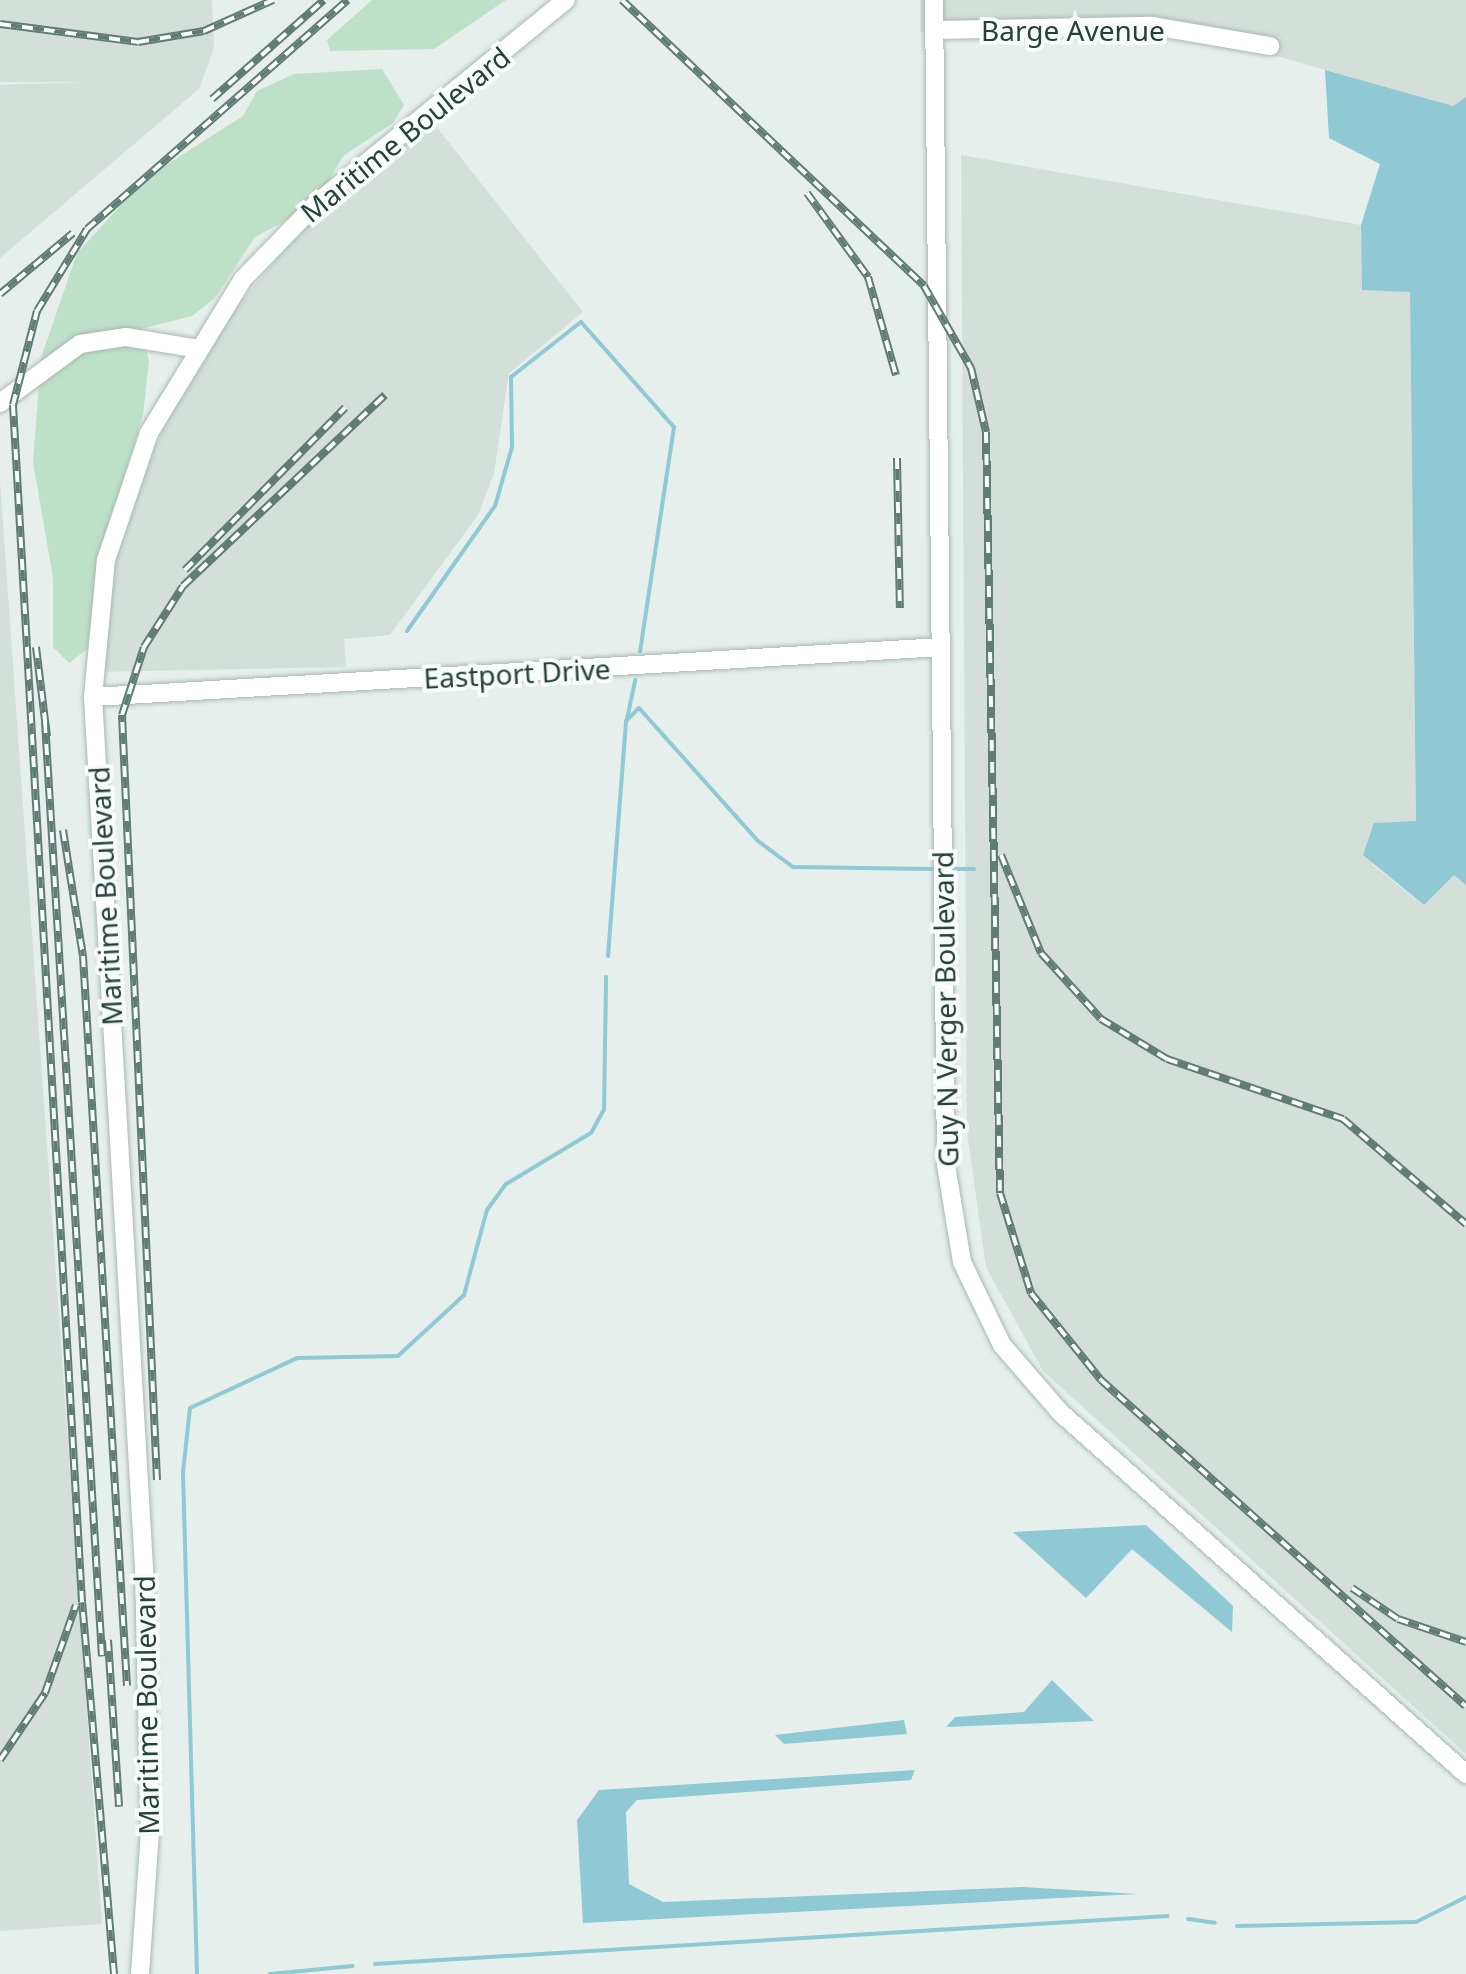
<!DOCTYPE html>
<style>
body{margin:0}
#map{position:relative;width:1466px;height:1974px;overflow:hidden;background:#e6efeb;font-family:"Noto Sans",sans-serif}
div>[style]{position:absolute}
.built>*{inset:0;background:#d4dfda}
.green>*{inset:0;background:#bfe0c8}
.water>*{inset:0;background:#8ec9d4}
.stream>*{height:4px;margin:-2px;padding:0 2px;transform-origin:2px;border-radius:2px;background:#8ec9d4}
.roads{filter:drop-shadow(0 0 2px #a8b8b2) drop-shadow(0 0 2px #a8b8b2)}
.minor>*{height:18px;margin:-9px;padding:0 9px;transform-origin:9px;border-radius:9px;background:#fff}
.rail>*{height:8px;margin-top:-4px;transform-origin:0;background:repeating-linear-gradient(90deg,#f7fbf9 0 11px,#5f7d75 0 22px);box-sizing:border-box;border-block:2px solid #5f7d75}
span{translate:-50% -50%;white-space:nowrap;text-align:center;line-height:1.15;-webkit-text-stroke:8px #f7fbf9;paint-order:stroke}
.street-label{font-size:28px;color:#24423a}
</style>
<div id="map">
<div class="built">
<div style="clip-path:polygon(0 0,212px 0,214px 48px,199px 89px,0 258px,0 85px,88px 82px,0 82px)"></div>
<div style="clip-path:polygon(920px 0,1466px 0,1466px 97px,1454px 107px,1204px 35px,920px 32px)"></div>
<div style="clip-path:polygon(431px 120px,583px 312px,509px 373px,494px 473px,478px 515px,390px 635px,344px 639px,346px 667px,98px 672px,119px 526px,200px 349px,326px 202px)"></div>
<div style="clip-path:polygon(961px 155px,1361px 225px,1362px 290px,1410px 291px,1416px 822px,1372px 864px,1423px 905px,1454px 875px,1466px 885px,1466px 1754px,1043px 1371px,986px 1267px,967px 1132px)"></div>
<div style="clip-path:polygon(0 481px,102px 1924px,0 1931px)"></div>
</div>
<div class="green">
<div style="clip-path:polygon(372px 0,506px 0,434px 49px,330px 51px,327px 40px)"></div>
<div style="clip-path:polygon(382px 69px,404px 105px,393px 123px,343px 156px,316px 204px,255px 237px,215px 298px,192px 316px,141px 329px,149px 361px,143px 415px,104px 544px,87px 649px,69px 663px,53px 647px,53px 578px,33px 462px,41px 358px,77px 253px,147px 177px,243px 116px,257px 91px,294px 74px)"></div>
</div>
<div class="water">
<div style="clip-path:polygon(1325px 70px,1453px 106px,1466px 97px,1466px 885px,1454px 875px,1424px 905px,1363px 855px,1374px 823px,1416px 821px,1410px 292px,1362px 290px,1361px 225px,1380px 164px,1329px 138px)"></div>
<div style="clip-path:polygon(1146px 1525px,1233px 1606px,1232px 1632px,1132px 1549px,1086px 1598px,1013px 1532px)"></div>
<div style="clip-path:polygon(1052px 1680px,1094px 1721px,946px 1727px,955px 1717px,1024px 1712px)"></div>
<div style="clip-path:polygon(904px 1720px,907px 1734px,784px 1744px,775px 1735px)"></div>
<div style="clip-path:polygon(915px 1770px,911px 1780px,637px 1800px,626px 1812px,629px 1884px,663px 1902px,1023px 1887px,1138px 1894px,583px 1923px,577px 1820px,599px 1790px)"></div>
</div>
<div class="stream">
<div style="left:407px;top:631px;width:153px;rotate:-54.9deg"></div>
<div style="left:495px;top:506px;width:61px;rotate:-73.9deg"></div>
<div style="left:512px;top:447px;width:70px;rotate:-90.8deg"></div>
<div style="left:511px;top:377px;width:89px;rotate:-38.2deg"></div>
<div style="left:581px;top:322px;width:140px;rotate:48.5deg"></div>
<div style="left:674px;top:427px;width:227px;rotate:98.6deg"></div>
<div style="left:627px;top:719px;width:40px;rotate:-78deg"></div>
<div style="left:953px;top:869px;width:21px"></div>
<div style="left:608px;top:956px;width:236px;rotate:-85.6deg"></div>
<div style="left:626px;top:721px;width:18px;rotate:-45deg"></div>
<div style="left:639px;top:708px;width:178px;rotate:48.2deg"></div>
<div style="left:758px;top:841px;width:44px;rotate:36.6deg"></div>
<div style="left:793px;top:867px;width:139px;rotate:0.8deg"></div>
<div style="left:1188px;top:1919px;width:27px;rotate:8deg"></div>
<div style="left:1237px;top:1926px;width:179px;rotate:-1.3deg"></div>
<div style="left:1416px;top:1922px;width:56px;rotate:-26.6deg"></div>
<div style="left:375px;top:1964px;width:794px;rotate:-3.46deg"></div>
<div style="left:197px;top:1974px;width:502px;rotate:-91.6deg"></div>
<div style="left:183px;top:1472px;width:64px;rotate:-83.8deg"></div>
<div style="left:190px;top:1408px;width:118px;rotate:-25deg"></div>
<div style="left:297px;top:1358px;width:101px;rotate:-1.1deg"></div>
<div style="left:398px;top:1356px;width:90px;rotate:-42.7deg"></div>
<div style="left:464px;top:1295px;width:88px;rotate:-74.9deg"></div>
<div style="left:487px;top:1210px;width:32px;rotate:-54deg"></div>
<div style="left:506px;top:1184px;width:99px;rotate:-31deg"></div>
<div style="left:591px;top:1133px;width:26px;rotate:-61deg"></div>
<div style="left:604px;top:1110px;width:133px;rotate:-89.1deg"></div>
<div style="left:270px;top:1974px;width:83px;rotate:-5.5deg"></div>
</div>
<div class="roads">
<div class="minor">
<div style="left:934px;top:0;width:1165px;rotate:89.41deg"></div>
<div style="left:946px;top:1165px;width:98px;rotate:80.6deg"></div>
<div style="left:962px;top:1262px;width:92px;rotate:64.3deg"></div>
<div style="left:1002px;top:1345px;width:90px;rotate:49.1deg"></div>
<div style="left:1061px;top:1413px;width:543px;rotate:41.71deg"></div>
<div style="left:935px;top:30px;width:218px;rotate:-1.1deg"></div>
<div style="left:1153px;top:26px;width:119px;rotate:9.7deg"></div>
<div style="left:0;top:403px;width:99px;rotate:-36.4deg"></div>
<div style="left:80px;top:344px;width:47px;rotate:-8.7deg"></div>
<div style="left:126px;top:337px;width:69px;rotate:9.2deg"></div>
<div style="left:93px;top:697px;width:849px;rotate:-3.37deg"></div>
<div style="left:140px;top:1974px;width:142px;rotate:-86deg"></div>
<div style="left:150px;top:1832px;width:264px;rotate:-91.3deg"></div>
<div style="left:144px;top:1568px;width:872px;rotate:-93.35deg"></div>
<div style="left:93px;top:697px;width:138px;rotate:-84.6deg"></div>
<div style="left:106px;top:560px;width:134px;rotate:-71.3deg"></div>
<div style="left:149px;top:433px;width:180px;rotate:-58.6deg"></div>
<div style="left:243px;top:279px;width:106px;rotate:-45.8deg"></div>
<div style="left:317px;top:203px;width:321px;rotate:-39.2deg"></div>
</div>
</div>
<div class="rail">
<div style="left:622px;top:0;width:416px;rotate:43.4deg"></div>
<div style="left:924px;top:286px;width:95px;rotate:60.2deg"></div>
<div style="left:971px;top:368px;width:66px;rotate:76.8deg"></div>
<div style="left:986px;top:432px;width:761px;rotate:88.95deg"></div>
<div style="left:1000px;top:1193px;width:105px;rotate:72.8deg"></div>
<div style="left:1031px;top:1293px;width:112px;rotate:51.2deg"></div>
<div style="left:1101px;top:1380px;width:489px;rotate:41.8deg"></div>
<div style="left:0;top:24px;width:139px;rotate:7.4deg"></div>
<div style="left:138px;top:42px;width:67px;rotate:-9.5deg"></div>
<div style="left:204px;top:31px;width:76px;rotate:-24.2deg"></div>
<div style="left:212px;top:99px;width:149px;rotate:-41.5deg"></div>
<div style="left:807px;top:193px;width:104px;rotate:54deg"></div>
<div style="left:868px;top:277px;width:102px;rotate:74.1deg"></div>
<div style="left:0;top:294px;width:95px;rotate:-39.9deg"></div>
<div style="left:897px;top:458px;width:150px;rotate:88.9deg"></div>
<div style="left:185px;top:570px;width:228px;rotate:-45.4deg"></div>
<div style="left:36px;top:647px;width:90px;rotate:83deg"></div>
<div style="left:45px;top:722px;width:936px;rotate:86.51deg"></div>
<div style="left:63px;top:830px;width:128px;rotate:81deg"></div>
<div style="left:83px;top:956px;width:731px;rotate:86.55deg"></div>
<div style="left:1001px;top:855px;width:106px;rotate:67.8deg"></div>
<div style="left:1041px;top:953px;width:89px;rotate:47.7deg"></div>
<div style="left:1101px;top:1019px;width:77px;rotate:31.2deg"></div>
<div style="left:1167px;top:1059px;width:186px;rotate:18.8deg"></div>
<div style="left:1343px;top:1119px;width:162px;rotate:40.5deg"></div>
<div style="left:157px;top:1480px;width:766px;rotate:-92.62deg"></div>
<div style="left:122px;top:715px;width:71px;rotate:-72.1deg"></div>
<div style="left:144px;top:647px;width:72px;rotate:-57.4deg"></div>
<div style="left:183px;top:586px;width:278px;rotate:-43.4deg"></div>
<div style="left:1352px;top:1588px;width:55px;rotate:34deg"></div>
<div style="left:1398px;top:1619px;width:72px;rotate:18.7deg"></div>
<div style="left:108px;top:1640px;width:167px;rotate:86.2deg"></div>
<div style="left:0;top:1760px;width:81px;rotate:-56.1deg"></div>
<div style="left:45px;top:1693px;width:93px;rotate:-70.6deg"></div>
<div style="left:114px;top:1974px;width:373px;rotate:-94.9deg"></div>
<div style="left:82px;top:1602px;width:1199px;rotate:-93.3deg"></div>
<div style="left:13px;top:405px;width:97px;rotate:-75.7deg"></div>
<div style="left:37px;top:311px;width:96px;rotate:-58.6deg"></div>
<div style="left:87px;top:229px;width:347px;rotate:-41.3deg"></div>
</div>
<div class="street-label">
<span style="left:1073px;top:30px">Barge Avenue</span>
<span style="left:405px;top:134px;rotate:-39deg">Maritime Boulevard</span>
<span style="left:517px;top:673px;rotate:-3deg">Eastport Drive</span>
<span style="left:105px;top:896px;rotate:-93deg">Maritime Boulevard</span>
<span style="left:945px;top:1009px;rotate:-91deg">Guy N Verger Boulevard</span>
<span style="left:146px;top:1705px;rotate:-91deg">Maritime Boulevard</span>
</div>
</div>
